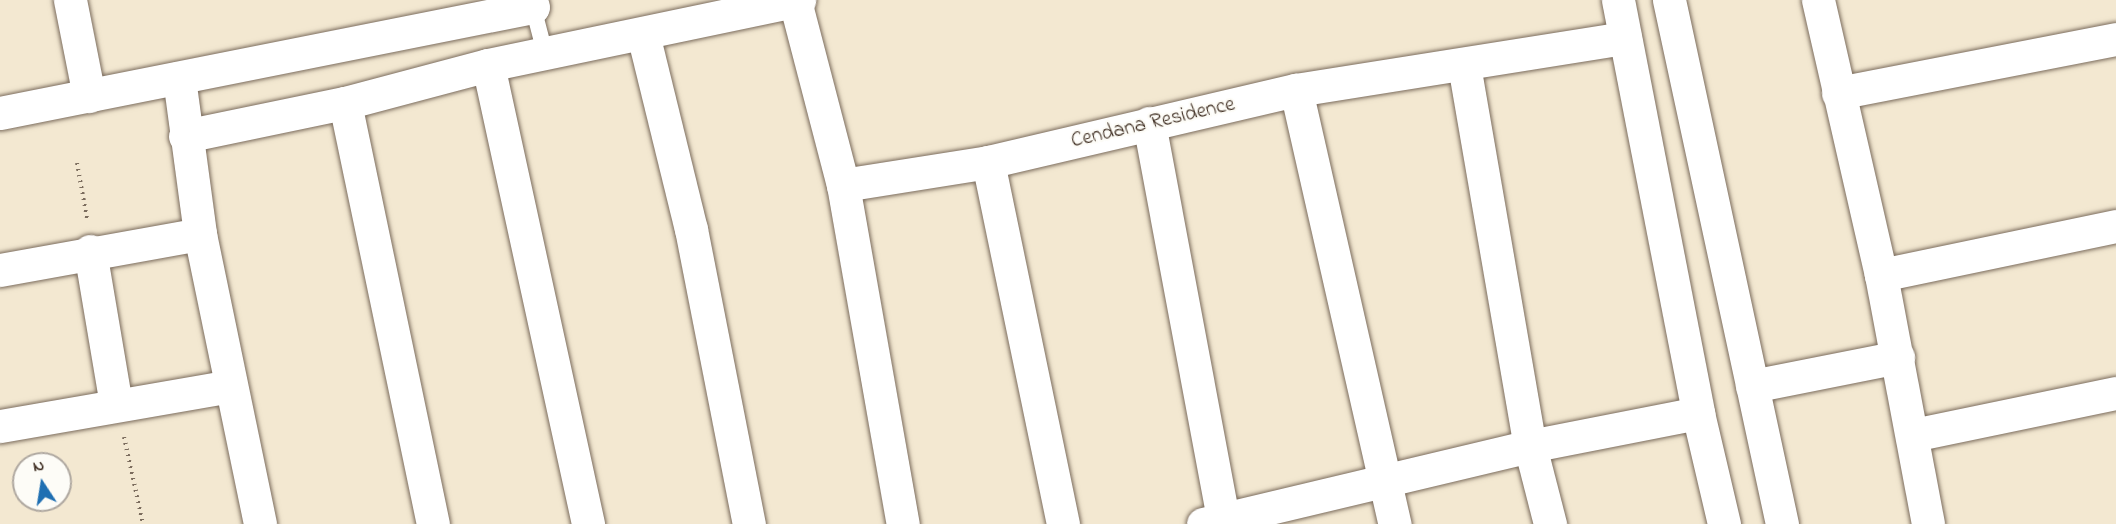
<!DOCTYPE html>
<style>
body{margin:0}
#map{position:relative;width:2116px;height:524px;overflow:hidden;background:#f3e8d1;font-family:"Indie Flower",sans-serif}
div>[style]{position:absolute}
.path>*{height:4px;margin-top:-2px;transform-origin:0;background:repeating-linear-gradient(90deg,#7b6c5d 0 1.5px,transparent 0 6px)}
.roads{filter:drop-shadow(0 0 2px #7b6c5d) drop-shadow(0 0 2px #7b6c5d)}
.lane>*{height:16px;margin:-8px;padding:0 8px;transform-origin:8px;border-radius:8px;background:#fff}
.street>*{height:33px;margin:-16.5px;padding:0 16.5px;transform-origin:16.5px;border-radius:16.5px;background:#fff}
span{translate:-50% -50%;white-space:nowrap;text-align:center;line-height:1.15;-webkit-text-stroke:4.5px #fdfcf7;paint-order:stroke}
.street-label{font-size:21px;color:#3b2a1e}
.north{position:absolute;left:12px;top:452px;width:60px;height:60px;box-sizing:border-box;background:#fdfcf7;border:2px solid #afa8a0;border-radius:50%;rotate:348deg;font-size:16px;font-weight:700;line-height:24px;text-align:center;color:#3b2a1e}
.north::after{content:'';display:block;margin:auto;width:21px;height:27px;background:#1f6fb2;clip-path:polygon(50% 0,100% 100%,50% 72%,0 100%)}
</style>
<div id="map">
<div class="path">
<div style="left:77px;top:163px;width:56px;rotate:79.7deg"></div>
<div style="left:124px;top:437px;width:89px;rotate:77.7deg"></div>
</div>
<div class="roads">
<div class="lane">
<div style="left:533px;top:7px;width:48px;rotate:75.4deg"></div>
</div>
<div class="street">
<div style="left:70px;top:0;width:98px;rotate:78.8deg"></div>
<div style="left:1618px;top:0;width:421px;rotate:79deg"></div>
<div style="left:1698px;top:413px;width:114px;rotate:76.8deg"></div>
<div style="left:1669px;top:0;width:536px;rotate:77.83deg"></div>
<div style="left:1818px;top:0;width:282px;rotate:77.1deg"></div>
<div style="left:1881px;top:275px;width:253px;rotate:79.3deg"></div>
<div style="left:795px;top:1px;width:190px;rotate:75.4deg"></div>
<div style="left:843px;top:185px;width:344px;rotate:80deg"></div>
<div style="left:643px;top:34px;width:201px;rotate:76.2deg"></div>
<div style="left:691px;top:229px;width:301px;rotate:78.9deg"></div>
<div style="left:488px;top:65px;width:470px;rotate:77.7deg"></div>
<div style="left:1464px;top:65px;width:387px;rotate:80.2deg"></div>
<div style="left:1530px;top:446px;width:81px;rotate:75.6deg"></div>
<div style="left:179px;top:78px;width:157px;rotate:82.3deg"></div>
<div style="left:200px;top:234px;width:296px;rotate:78.3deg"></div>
<div style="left:1296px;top:90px;width:445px;rotate:77.2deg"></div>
<div style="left:1838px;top:93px;width:283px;rotate:-11deg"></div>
<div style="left:345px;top:103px;width:430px;rotate:78.2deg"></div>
<div style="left:0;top:113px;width:543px;rotate:-11.25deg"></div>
<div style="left:533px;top:7px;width:7px;rotate:-106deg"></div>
<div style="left:1149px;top:123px;width:408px;rotate:79.4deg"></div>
<div style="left:185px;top:136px;width:163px;rotate:-11.7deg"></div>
<div style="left:345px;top:103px;width:148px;rotate:-14.9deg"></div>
<div style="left:488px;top:65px;width:318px;rotate:-11.8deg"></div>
<div style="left:988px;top:162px;width:370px;rotate:78.3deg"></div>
<div style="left:843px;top:185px;width:147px;rotate:-9deg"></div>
<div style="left:988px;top:162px;width:316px;rotate:-13.2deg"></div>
<div style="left:1296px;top:90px;width:333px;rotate:-9deg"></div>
<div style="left:90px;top:251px;width:155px;rotate:80.4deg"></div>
<div style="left:0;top:270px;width:203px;rotate:-10.2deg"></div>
<div style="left:1881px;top:275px;width:240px;rotate:-11.8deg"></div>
<div style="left:1752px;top:386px;width:149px;rotate:-11.2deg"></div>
<div style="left:0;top:426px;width:234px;rotate:-9.8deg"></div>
<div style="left:1913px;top:435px;width:207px;rotate:-11.7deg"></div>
<div style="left:1203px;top:524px;width:336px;rotate:-13.4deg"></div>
<div style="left:1530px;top:446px;width:171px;rotate:-11.1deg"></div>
</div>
</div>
<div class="street-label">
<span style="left:1153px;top:123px;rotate:-13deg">Cendana Residence</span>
</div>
<div class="north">N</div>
</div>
